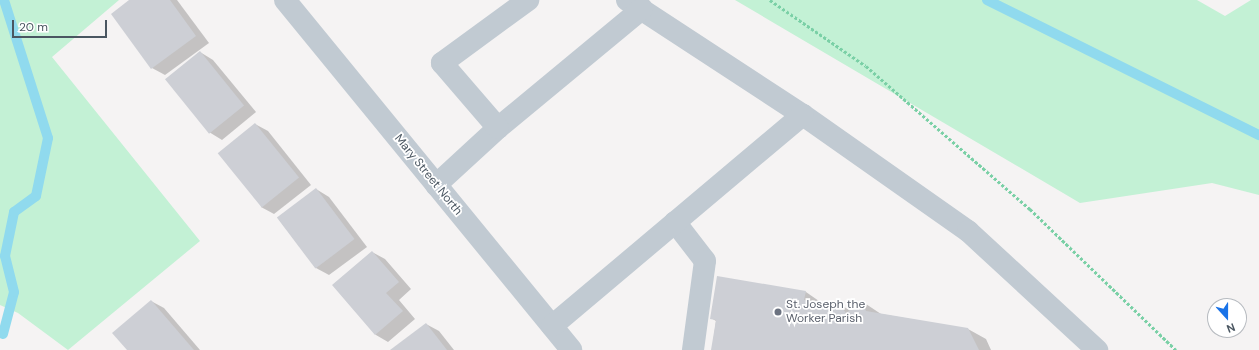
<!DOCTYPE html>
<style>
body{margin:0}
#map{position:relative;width:1259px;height:350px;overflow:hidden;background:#f5f3f3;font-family:"DM Sans",sans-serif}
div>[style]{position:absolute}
.green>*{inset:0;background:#c3f1d5}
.shadow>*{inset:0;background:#0003}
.stream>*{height:10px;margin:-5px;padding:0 5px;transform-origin:5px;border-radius:5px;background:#90daee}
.building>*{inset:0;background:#cdcfd5;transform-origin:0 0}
.path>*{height:2.5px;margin-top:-1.25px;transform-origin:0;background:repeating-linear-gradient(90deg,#7ad0a6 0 3px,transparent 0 5px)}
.minor>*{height:22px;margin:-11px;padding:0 11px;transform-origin:11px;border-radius:11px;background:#c1cad2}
.dots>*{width:11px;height:11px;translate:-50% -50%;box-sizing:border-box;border:2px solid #fff;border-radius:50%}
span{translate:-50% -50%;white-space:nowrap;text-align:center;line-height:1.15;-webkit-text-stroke:3.5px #fff;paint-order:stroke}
.street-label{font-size:12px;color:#4a5661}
.worship-label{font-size:12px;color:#5b616d}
.left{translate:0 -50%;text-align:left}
.north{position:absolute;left:1207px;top:298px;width:40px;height:40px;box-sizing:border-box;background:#fff;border:1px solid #b7bbc0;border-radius:50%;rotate:159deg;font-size:11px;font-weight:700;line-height:16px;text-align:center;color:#4a5661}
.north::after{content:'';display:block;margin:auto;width:14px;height:18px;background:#1a73e8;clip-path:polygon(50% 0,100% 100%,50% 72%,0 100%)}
.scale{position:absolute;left:12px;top:20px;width:95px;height:18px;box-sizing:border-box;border:2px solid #4a5661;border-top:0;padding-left:5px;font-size:12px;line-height:14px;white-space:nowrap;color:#4a5661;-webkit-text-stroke:3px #fff;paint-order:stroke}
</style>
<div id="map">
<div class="green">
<div style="clip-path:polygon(0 0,119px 0,52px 57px,200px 241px,68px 350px,18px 313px,0 305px)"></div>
<div style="clip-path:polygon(735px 0,1197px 0,1225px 16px,1251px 0,1259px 0,1259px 195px,1212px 183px,1080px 203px)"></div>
</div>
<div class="shadow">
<div style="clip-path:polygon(130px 0,177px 0,209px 43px,165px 75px,152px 68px)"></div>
<div style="clip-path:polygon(200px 52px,213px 60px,256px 112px,222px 140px,209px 132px)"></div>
<div style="clip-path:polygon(255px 124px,268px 131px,311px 185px,274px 214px,261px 207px)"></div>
<div style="clip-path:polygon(316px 189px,329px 197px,367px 247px,329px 275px,316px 268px,278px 218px)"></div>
<div style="clip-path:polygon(372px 252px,385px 259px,411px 289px,399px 300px,415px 319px,388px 342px,376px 335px,333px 285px)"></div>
<div style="clip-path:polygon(806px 292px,829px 308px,837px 303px,851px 311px,863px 302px,881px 314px,968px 329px,986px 339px,991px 350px,712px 350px,716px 321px,711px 318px)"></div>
<div style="clip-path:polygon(151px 301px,164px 308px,200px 350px,128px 350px)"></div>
<div style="clip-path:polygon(426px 324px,439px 331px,454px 350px,392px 350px)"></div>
</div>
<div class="stream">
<div style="left:987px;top:0;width:304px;rotate:26.4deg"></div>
<div style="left:3px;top:334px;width:43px;rotate:-75.3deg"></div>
<div style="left:14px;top:292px;width:37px;rotate:-104deg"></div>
<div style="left:5px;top:256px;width:45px;rotate:-78.4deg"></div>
<div style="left:14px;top:212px;width:27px;rotate:-36deg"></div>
<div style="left:36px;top:196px;width:59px;rotate:-78.3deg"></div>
<div style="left:48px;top:138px;width:145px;rotate:-107.7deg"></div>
</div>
<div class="building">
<div style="clip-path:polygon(129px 0,170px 0,196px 36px,151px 69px,111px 14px)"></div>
<div style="left:200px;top:51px;width:70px;height:45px;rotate:51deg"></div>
<div style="left:255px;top:123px;width:70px;height:48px;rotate:51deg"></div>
<div style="left:316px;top:188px;width:64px;height:49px;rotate:53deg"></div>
<div style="clip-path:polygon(372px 251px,399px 282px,386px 293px,403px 311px,375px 335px,332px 285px)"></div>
<div style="clip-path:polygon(717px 276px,806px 291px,804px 300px,825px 304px,826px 309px,837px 301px,846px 313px,862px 301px,866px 311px,968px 328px,979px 350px,711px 350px,716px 320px,710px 319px)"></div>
<div style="clip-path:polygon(151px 300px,194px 350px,127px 350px,112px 333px)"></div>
<div style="clip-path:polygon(426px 323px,447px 350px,390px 350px)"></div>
</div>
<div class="path">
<div style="left:770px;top:0;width:116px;rotate:34.5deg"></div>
<div style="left:866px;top:66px;width:218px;rotate:41.1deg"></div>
<div style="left:1030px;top:209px;width:203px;rotate:44deg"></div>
</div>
<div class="minor">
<div style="left:285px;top:0;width:452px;rotate:50.7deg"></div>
<div style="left:627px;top:0;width:210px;rotate:33.2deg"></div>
<div style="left:803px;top:115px;width:202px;rotate:35.1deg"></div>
<div style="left:968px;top:231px;width:176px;rotate:42.7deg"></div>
<div style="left:498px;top:128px;width:187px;rotate:-39.6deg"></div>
<div style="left:436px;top:185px;width:84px;rotate:-42.6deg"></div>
<div style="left:498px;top:128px;width:86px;rotate:-130.7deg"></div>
<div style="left:442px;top:63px;width:107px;rotate:-36.2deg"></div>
<div style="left:675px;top:222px;width:49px;rotate:52.4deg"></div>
<div style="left:705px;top:261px;width:90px;rotate:97.7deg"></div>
<div style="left:552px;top:326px;width:328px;rotate:-40.1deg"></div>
</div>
<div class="dots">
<div style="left:778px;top:312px;background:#6b7280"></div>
</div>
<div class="street-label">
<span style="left:428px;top:175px;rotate:51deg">Mary Street North</span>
</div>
<div class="worship-label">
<span class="left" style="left:786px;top:312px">St. Joseph the<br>Worker Parish</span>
</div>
<div class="north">N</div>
<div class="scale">20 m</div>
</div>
